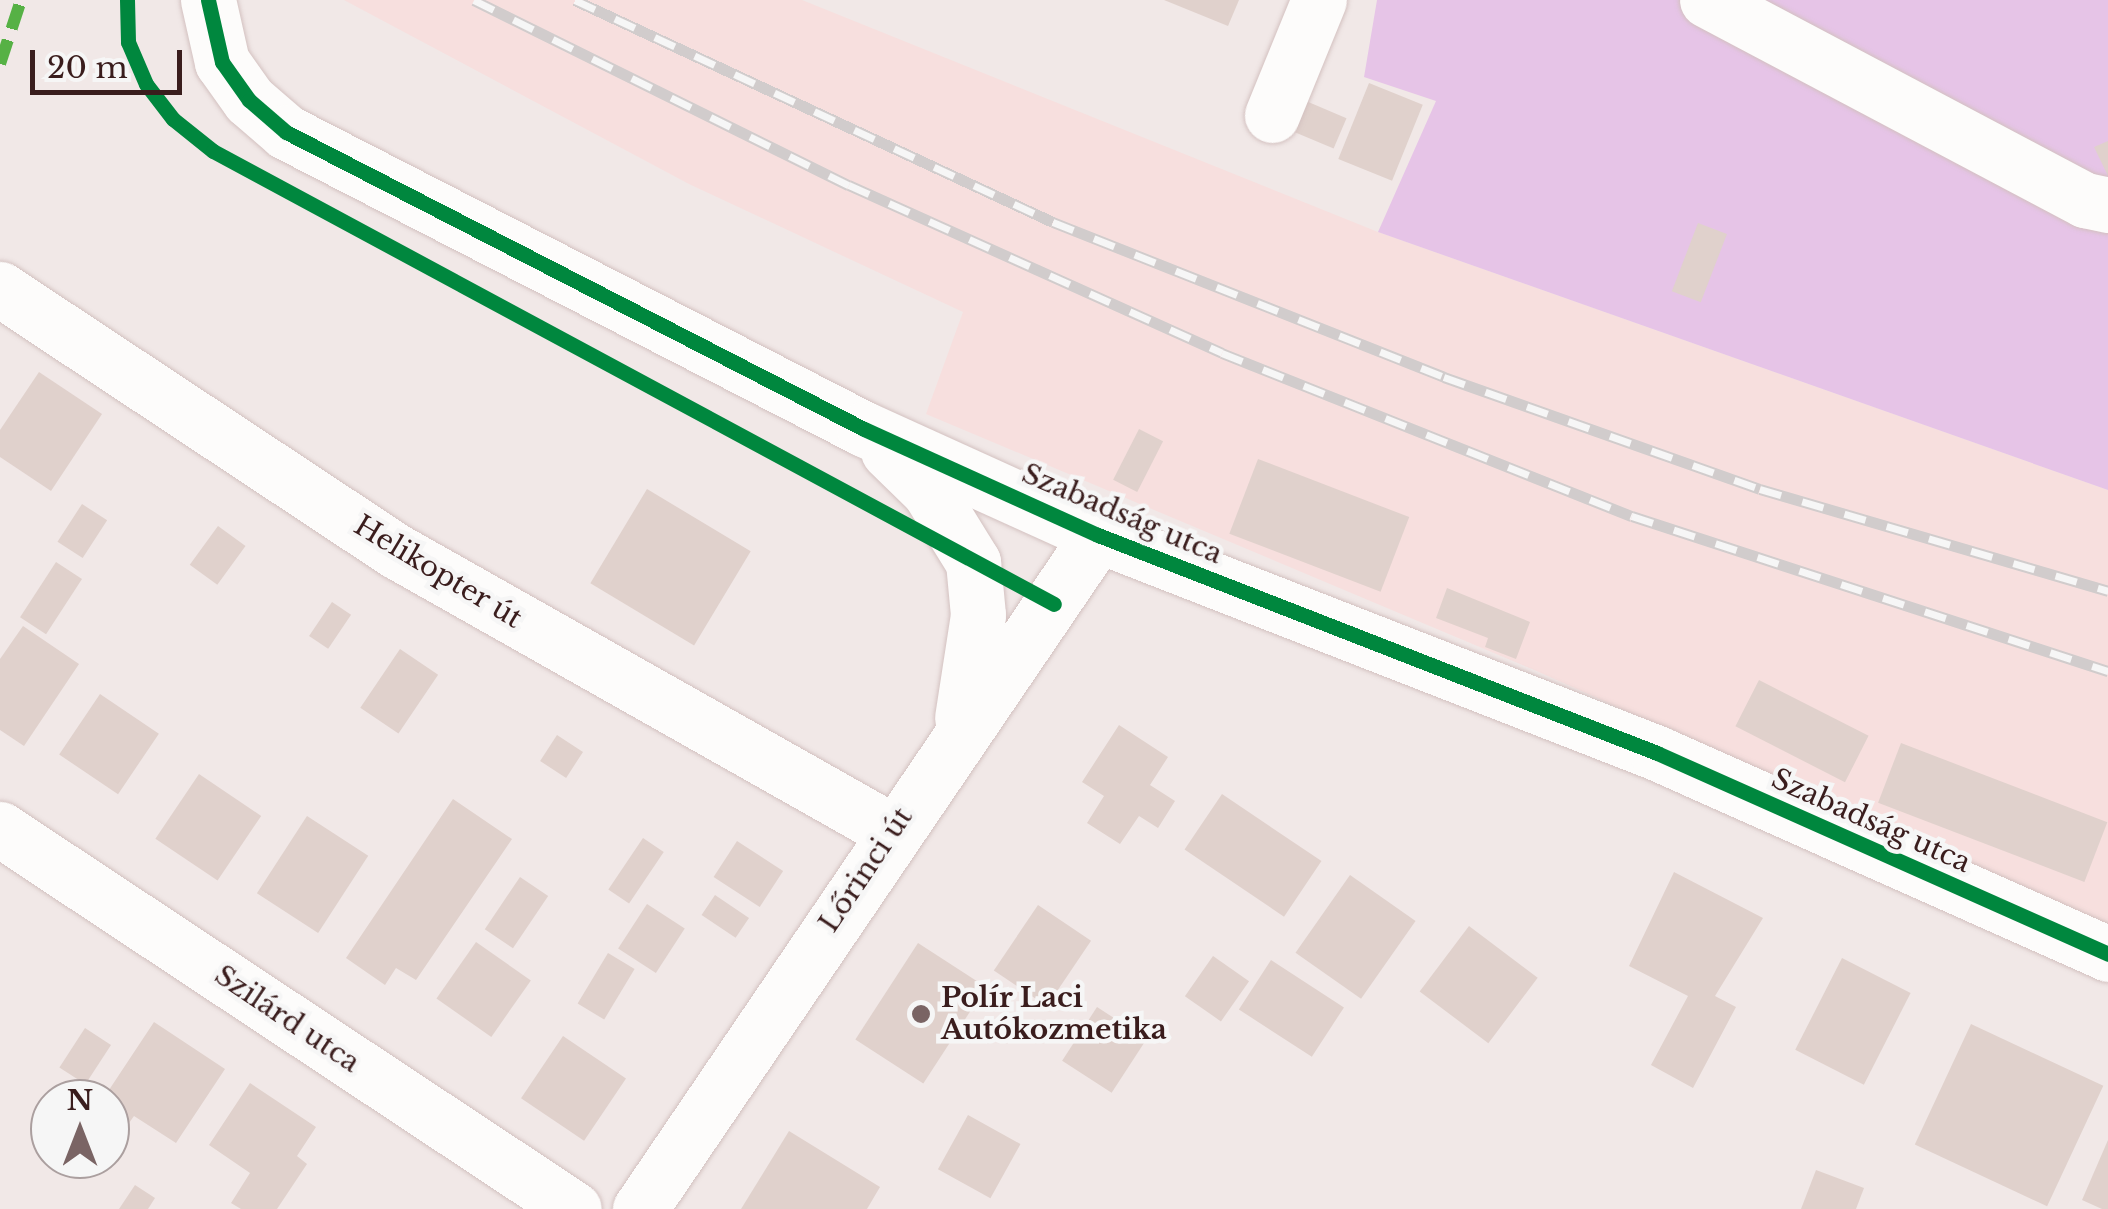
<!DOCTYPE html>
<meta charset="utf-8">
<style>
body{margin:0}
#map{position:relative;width:2108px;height:1209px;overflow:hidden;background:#f1e8e7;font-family:"Libre Baskerville",serif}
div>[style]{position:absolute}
.built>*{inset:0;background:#f7dfde}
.green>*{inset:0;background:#e6c4e7}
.building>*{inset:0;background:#e0d1cc;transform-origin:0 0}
.roads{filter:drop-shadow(0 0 2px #d3c1c0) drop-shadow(0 0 2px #d3c1c0)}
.minor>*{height:55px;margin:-27.5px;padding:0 27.5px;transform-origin:27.5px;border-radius:27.5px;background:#fdfcfb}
.rail>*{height:11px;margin-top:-5.5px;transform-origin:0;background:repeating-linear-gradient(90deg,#f6f6f6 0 22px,#d1cccc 0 44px);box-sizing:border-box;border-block:2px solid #d1cccc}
.quiet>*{height:12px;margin-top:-6px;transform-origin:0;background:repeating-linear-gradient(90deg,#56b145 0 25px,transparent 0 37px)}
.cycleway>*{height:15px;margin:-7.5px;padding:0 7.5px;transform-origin:7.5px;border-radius:7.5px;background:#00873e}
.dots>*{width:28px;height:28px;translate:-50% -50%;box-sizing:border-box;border:5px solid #f6f6f6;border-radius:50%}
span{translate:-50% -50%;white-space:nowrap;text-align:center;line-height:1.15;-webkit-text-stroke:9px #f6f6f6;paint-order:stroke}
.street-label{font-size:28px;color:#3a1d1d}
.poi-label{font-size:28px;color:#3a1d1d;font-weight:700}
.left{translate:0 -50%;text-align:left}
.north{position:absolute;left:30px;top:1079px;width:100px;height:100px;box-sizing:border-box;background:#f6f6f6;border:2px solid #ab9f9f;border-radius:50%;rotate:0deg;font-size:28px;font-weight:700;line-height:40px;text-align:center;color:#3a1d1d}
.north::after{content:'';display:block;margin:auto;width:35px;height:45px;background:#7a6464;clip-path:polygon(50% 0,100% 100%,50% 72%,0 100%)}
.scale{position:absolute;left:30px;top:50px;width:152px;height:45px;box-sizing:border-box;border:5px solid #3a1d1d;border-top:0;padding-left:12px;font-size:30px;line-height:35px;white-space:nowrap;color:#3a1d1d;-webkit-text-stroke:8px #f6f6f6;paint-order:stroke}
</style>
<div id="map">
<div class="built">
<div style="clip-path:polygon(344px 0,802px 0,1378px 232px,2108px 490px,2108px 926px,1532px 669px,926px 414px,963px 312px,689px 184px)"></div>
</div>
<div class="green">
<div style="clip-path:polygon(1377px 0,2108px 0,2108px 490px,1378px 232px,1436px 101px,1364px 77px)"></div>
</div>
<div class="building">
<div style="clip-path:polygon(1164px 0,1239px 0,1228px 26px)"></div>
<div style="left:1369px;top:83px;width:58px;height:82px;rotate:22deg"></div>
<div style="left:1306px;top:101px;width:44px;height:33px;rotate:23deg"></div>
<div style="clip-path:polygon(2108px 141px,2108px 176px,2094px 147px)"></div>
<div style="left:1698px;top:223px;width:31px;height:73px;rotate:21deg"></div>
<div style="clip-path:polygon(39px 372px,102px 414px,51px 491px,0 457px,0 430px)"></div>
<div style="left:1139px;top:429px;width:27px;height:57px;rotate:27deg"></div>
<div style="left:1258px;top:459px;width:162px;height:80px;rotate:21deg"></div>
<div style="left:647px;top:489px;width:121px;height:110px;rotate:31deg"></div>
<div style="left:82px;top:504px;width:30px;height:45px;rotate:33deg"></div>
<div style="left:218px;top:526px;width:34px;height:48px;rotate:36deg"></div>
<div style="left:56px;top:562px;width:31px;height:66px;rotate:33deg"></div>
<div style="clip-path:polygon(1447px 588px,1530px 622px,1516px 659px,1485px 647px,1488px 638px,1436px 618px)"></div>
<div style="left:332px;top:602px;width:23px;height:41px;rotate:34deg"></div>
<div style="clip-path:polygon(23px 626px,79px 664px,24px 746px,0 730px,0 659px)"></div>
<div style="left:400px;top:649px;width:46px;height:71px;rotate:34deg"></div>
<div style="left:1759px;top:680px;width:123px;height:52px;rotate:27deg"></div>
<div style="left:100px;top:694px;width:71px;height:73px;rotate:34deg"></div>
<div style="clip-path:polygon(1119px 725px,1168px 757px,1150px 785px,1175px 801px,1158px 828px,1139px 816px,1120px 844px,1087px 823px,1104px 796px,1082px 782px)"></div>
<div style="left:557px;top:735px;width:31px;height:31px;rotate:33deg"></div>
<div style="left:1901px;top:743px;width:221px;height:64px;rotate:21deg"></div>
<div style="left:199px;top:774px;width:75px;height:78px;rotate:34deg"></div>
<div style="left:1222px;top:794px;width:120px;height:67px;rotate:34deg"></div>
<div style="clip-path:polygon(453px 799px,512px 839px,416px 980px,396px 968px,385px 985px,346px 958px)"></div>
<div style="left:307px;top:816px;width:73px;height:92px;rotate:33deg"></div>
<div style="left:643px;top:838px;width:25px;height:62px;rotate:34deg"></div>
<div style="left:737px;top:841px;width:55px;height:43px;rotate:33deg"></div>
<div style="clip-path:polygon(1674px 872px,1763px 918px,1715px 996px,1736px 1007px,1693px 1088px,1651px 1065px,1688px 996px,1629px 966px)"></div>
<div style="left:1350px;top:875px;width:80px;height:95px;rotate:35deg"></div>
<div style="left:520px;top:877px;width:34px;height:63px;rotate:34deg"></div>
<div style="left:715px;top:895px;width:41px;height:24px;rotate:34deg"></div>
<div style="left:647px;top:904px;width:45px;height:53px;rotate:33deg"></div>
<div style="left:1038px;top:905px;width:64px;height:79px;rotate:34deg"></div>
<div style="left:1469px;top:926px;width:86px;height:82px;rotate:37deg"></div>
<div style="left:476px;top:942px;width:67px;height:69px;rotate:35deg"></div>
<div style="left:918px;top:943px;width:81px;height:115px;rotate:33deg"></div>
<div style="left:608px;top:953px;width:31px;height:59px;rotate:31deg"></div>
<div style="left:1213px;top:956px;width:44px;height:49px;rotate:35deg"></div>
<div style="left:1842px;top:958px;width:77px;height:103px;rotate:27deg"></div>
<div style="left:1271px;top:960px;width:87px;height:59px;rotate:33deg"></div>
<div style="left:1097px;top:1007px;width:59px;height:64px;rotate:33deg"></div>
<div style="clip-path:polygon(154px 1022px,225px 1069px,176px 1143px,134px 1116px,110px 1150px,110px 1099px,103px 1099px)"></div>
<div style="left:1971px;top:1024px;width:146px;height:133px;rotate:25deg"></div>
<div style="left:85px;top:1028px;width:31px;height:47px;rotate:33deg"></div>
<div style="left:563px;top:1036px;width:76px;height:75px;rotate:34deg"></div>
<div style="clip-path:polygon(250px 1083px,316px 1127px,297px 1156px,307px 1164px,277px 1209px,241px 1209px,231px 1203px,250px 1173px,209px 1145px)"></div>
<div style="left:968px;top:1115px;width:60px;height:62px;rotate:29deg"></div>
<div style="clip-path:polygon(789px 1131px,880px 1187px,867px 1209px,741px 1209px)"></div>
<div style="clip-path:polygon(2108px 1140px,2108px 1209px,2102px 1209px,2082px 1200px)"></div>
<div style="clip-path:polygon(66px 1159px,104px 1159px,92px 1176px)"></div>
<div style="clip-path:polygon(1816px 1170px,1864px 1188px,1856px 1209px,1801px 1209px)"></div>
<div style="clip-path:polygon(135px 1185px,155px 1198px,148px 1209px,119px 1209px)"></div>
</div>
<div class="roads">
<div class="minor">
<div style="left:208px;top:0;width:64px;rotate:77.3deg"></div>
<div style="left:222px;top:62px;width:47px;rotate:54.6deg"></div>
<div style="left:249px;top:100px;width:49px;rotate:40.9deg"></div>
<div style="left:286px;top:132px;width:650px;rotate:27.2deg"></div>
<div style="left:864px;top:429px;width:257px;rotate:24.4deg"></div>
<div style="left:1098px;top:535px;width:600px;rotate:21.3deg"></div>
<div style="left:1657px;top:753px;width:494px;rotate:24deg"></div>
<div style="left:1707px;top:0;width:428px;rotate:27.9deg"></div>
<div style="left:2085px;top:200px;width:24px;rotate:12deg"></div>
<div style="left:1272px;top:115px;width:124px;rotate:-67.8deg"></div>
<div style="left:0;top:289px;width:475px;rotate:33.5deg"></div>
<div style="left:396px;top:551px;width:570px;rotate:29.45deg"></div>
<div style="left:888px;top:451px;width:57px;rotate:44.3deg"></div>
<div style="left:929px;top:491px;width:84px;rotate:58.2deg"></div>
<div style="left:973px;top:562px;width:53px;rotate:84.6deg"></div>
<div style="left:978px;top:615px;width:104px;rotate:98.8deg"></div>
<div style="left:0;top:829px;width:688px;rotate:33.51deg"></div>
<div style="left:640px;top:1209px;width:815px;rotate:-55.8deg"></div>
</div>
</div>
<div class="rail">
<div style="left:474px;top:0;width:418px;rotate:26.3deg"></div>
<div style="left:849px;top:185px;width:409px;rotate:24.2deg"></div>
<div style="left:1222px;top:353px;width:441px;rotate:21.7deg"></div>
<div style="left:1632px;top:516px;width:501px;rotate:18.04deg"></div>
<div style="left:575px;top:0;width:527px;rotate:24.91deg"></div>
<div style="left:1053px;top:222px;width:421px;rotate:21.6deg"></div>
<div style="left:1444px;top:377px;width:335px;rotate:19.5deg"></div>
<div style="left:1760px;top:489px;width:363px;rotate:16.3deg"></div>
</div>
<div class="quiet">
<div style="left:0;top:64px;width:67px;rotate:-71.8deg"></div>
</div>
<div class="cycleway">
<div style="left:127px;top:0;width:42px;rotate:88.6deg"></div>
<div style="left:128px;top:42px;width:46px;rotate:66.8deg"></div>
<div style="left:146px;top:84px;width:44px;rotate:52.4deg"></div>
<div style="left:173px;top:119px;width:51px;rotate:38.7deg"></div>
<div style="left:213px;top:151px;width:955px;rotate:28.31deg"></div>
<div style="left:208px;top:0;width:64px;rotate:77.3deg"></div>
<div style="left:222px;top:62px;width:47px;rotate:54.6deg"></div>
<div style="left:249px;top:100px;width:49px;rotate:40.9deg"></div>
<div style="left:286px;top:132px;width:650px;rotate:27.2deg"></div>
<div style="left:864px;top:429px;width:257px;rotate:24.4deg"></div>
<div style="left:1098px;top:535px;width:600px;rotate:21.3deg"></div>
<div style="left:1657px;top:753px;width:494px;rotate:24deg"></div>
</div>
<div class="dots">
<div style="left:921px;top:1014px;background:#7a6464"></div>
</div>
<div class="street-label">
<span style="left:1122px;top:514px;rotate:23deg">Szabadság utca</span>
<span style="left:438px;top:572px;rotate:31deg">Helikopter út</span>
<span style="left:1871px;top:821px;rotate:24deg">Szabadság utca</span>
<span style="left:866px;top:870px;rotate:-56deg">Lőrinci út</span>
<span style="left:287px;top:1019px;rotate:34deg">Szilárd utca</span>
</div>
<div class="poi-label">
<span class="left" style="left:941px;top:1014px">Polír Laci<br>Autókozmetika</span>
</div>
<div class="north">N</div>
<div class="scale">20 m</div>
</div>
